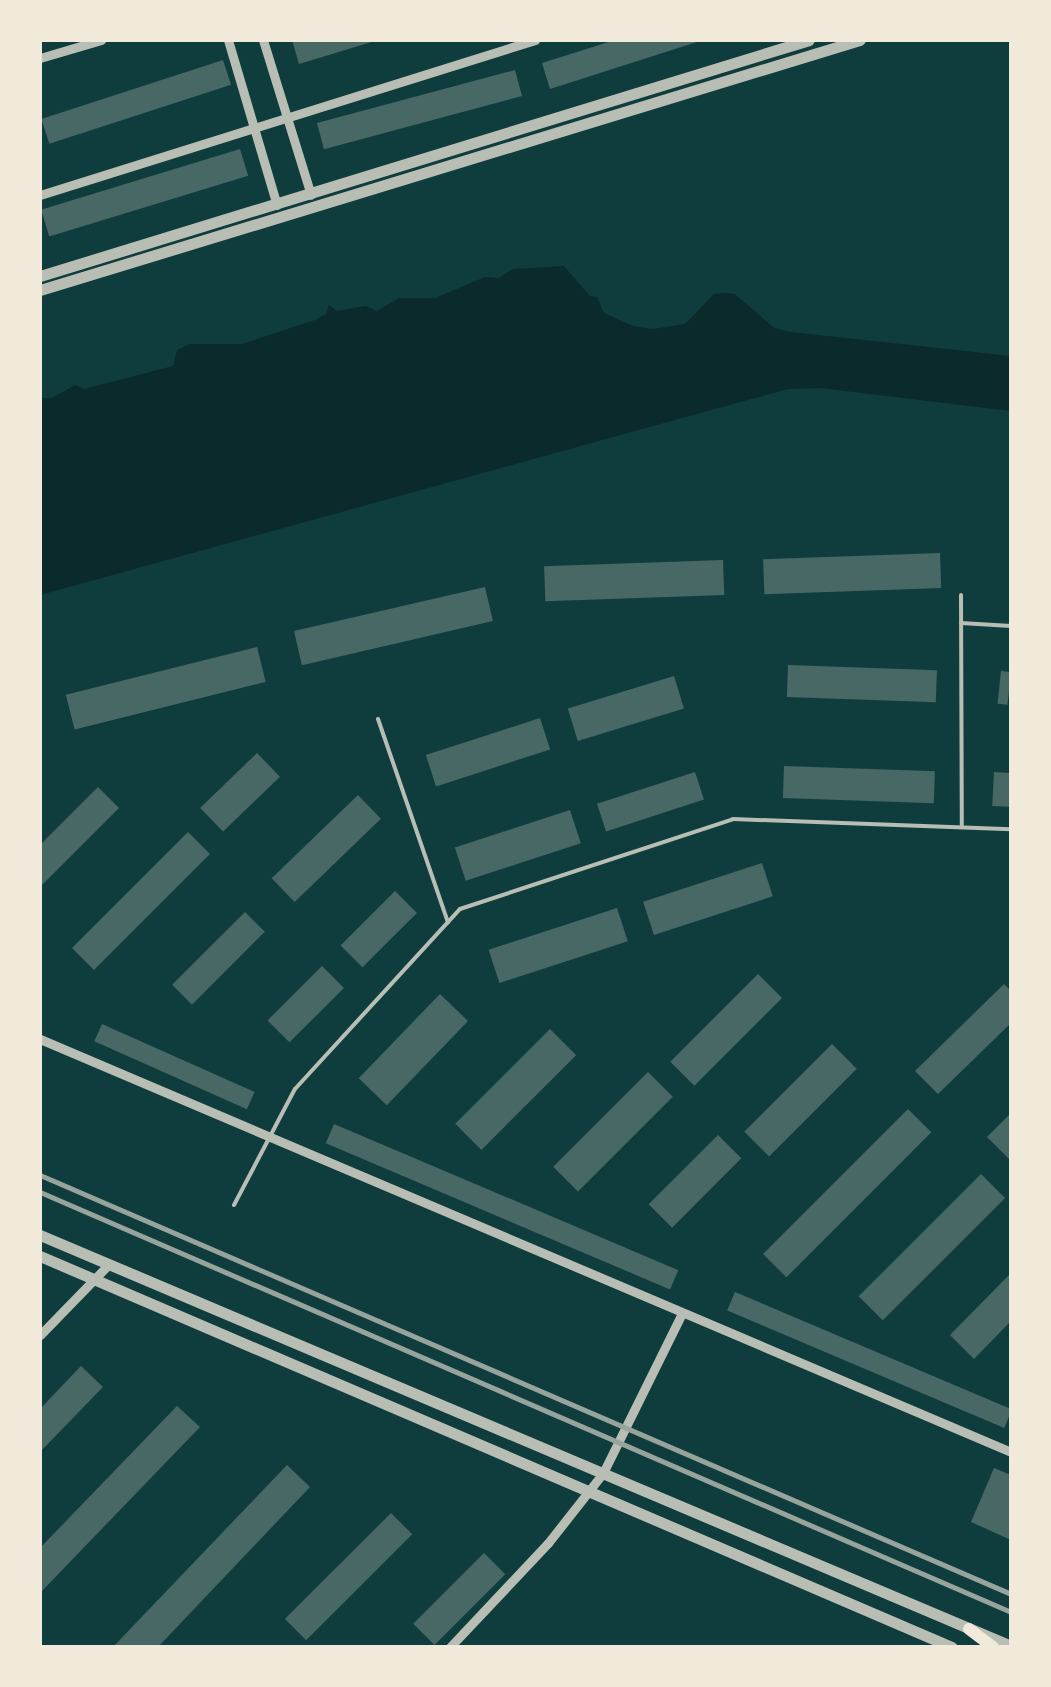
<!DOCTYPE html>
<style>
body{margin:0}
#map{position:relative;width:1051px;height:1687px;overflow:hidden;background:#0f3d3e;font-family:"Libre Baskerville",serif}
div>[style]{position:absolute}
.water>*{inset:0;background:#0a2a2b}
.building>*{inset:0;background:#486865;transform-origin:0 0}
.service>*{height:4px;margin:-2px;padding:0 2px;transform-origin:2px;border-radius:2px;background:#b8beb3}
.minor>*{height:9px;margin:-4.5px;padding:0 4.5px;transform-origin:4.5px;border-radius:4.5px;background:#b8beb3}
.tertiary>*{height:11px;margin:-5.5px;padding:0 5.5px;transform-origin:5.5px;border-radius:5.5px;background:#b8beb3}
.secondary>*{height:12px;margin:-6px;padding:0 6px;transform-origin:6px;border-radius:6px;background:#f1e9da}
.rail>*{height:5px;margin:-2.5px;padding:0 2.5px;transform-origin:2.5px;border-radius:2.5px;background:#97a49c}
span{translate:-50% -50%;white-space:nowrap;text-align:center;line-height:1.15;-webkit-text-stroke:8px #f1e9da;paint-order:stroke}
.frame{position:absolute;inset:0;border:42px solid #f1e9da;pointer-events:none}
</style>
<div id="map">
<div class="water">
<div style="clip-path:polygon(564px 266px,590px 296px,597px 297px,604px 313px,633px 326px,653px 329px,685px 324px,714px 294px,725px 293px,735px 294px,774px 328px,791px 332px,1011px 356px,1011px 411px,820px 388px,788px 389px,40px 595px,40px 398px,52px 398px,75px 385px,84px 389px,173px 366px,177px 350px,190px 344px,242px 344px,315px 320px,326px 314px,329px 305px,337px 311px,366px 306px,377px 311px,399px 298px,435px 298px,485px 277px,498px 278px,513px 269px)"></div>
</div>
<div class="building">
<div style="clip-path:polygon(292px 40px,375px 40px,375px 41px,299px 64px)"></div>
<div style="clip-path:polygon(615px 40px,700px 40px,700px 41px,550px 89px,542px 63px)"></div>
<div style="left:223px;top:60px;width:26px;height:191px;rotate:72deg"></div>
<div style="left:515px;top:70px;width:27px;height:205px;rotate:75deg"></div>
<div style="left:240px;top:149px;width:28px;height:208px;rotate:73deg"></div>
<div style="left:940px;top:553px;width:35px;height:177px;rotate:88deg"></div>
<div style="left:723px;top:560px;width:35px;height:179px;rotate:88deg"></div>
<div style="left:485px;top:587px;width:35px;height:196px;rotate:77deg"></div>
<div style="left:257px;top:647px;width:36px;height:197px;rotate:76deg"></div>
<div style="left:788px;top:665px;width:149px;height:32px;rotate:2deg"></div>
<div style="left:1001px;top:671px;width:10px;height:33px;rotate:6deg"></div>
<div style="left:674px;top:676px;width:34px;height:111px;rotate:73deg"></div>
<div style="left:540px;top:718px;width:33px;height:120px;rotate:72deg"></div>
<div style="left:257px;top:753px;width:33px;height:79px;rotate:46deg"></div>
<div style="left:784px;top:766px;width:151px;height:32px;rotate:2deg"></div>
<div style="left:695px;top:772px;width:29px;height:103px;rotate:72deg"></div>
<div style="left:994px;top:772px;width:17px;height:34px;rotate:3deg"></div>
<div style="clip-path:polygon(98px 787px,119px 808px,40px 887px,40px 845px)"></div>
<div style="left:358px;top:795px;width:33px;height:120px;rotate:46deg"></div>
<div style="left:570px;top:810px;width:35px;height:121px;rotate:72deg"></div>
<div style="left:188px;top:832px;width:31px;height:164px;rotate:45deg"></div>
<div style="left:762px;top:863px;width:35px;height:125px;rotate:72deg"></div>
<div style="left:395px;top:891px;width:31px;height:77px;rotate:45deg"></div>
<div style="left:617px;top:908px;width:35px;height:135px;rotate:72deg"></div>
<div style="left:245px;top:912px;width:28px;height:103px;rotate:45deg"></div>
<div style="left:322px;top:966px;width:31px;height:77px;rotate:45deg"></div>
<div style="left:758px;top:974px;width:34px;height:124px;rotate:45deg"></div>
<div style="clip-path:polygon(1004px 984px,1011px 991px,1011px 1023px,938px 1094px,915px 1071px)"></div>
<div style="left:440px;top:994px;width:39px;height:117px;rotate:44deg"></div>
<div style="left:102px;top:1024px;width:167px;height:19px;rotate:24deg"></div>
<div style="left:550px;top:1029px;width:37px;height:134px;rotate:45deg"></div>
<div style="left:832px;top:1044px;width:35px;height:124px;rotate:45deg"></div>
<div style="left:648px;top:1072px;width:35px;height:134px;rotate:45deg"></div>
<div style="left:908px;top:1109px;width:33px;height:205px;rotate:45deg"></div>
<div style="clip-path:polygon(1011px 1113px,1011px 1161px,987px 1137px)"></div>
<div style="left:334px;top:1124px;width:374px;height:21px;rotate:23deg"></div>
<div style="left:718px;top:1135px;width:33px;height:98px;rotate:45deg"></div>
<div style="left:981px;top:1174px;width:34px;height:173px;rotate:45deg"></div>
<div style="clip-path:polygon(1011px 1273px,1011px 1321px,974px 1359px,950px 1335px)"></div>
<div style="left:735px;top:1292px;width:301px;height:20px;rotate:23deg"></div>
<div style="clip-path:polygon(81px 1366px,103px 1387px,40px 1452px,40px 1409px)"></div>
<div style="clip-path:polygon(177px 1406px,200px 1427px,40px 1593px,40px 1548px)"></div>
<div style="clip-path:polygon(287px 1465px,310px 1487px,158px 1647px,113px 1647px)"></div>
<div style="clip-path:polygon(994px 1468px,1011px 1475px,1011px 1540px,971px 1522px)"></div>
<div style="left:391px;top:1513px;width:30px;height:150px;rotate:45deg"></div>
<div style="left:484px;top:1553px;width:30px;height:100px;rotate:45deg"></div>
</div>
<div class="service">
<div style="left:961px;top:595px;width:230px;rotate:89.8deg"></div>
<div style="left:961px;top:623px;width:50px;rotate:3.4deg"></div>
<div style="left:378px;top:719px;width:215px;rotate:71deg"></div>
<div style="left:234px;top:1205px;width:131px;rotate:-62.3deg"></div>
<div style="left:295px;top:1089px;width:244px;rotate:-47.5deg"></div>
<div style="left:460px;top:909px;width:287px;rotate:-18.2deg"></div>
<div style="left:733px;top:819px;width:278px;rotate:2.1deg"></div>
</div>
<div class="minor">
<div style="left:228px;top:40px;width:172px;rotate:73.5deg"></div>
<div style="left:263px;top:40px;width:162px;rotate:72.8deg"></div>
<div style="left:40px;top:58px;width:64px;rotate:-16.4deg"></div>
<div style="left:40px;top:195px;width:519px;rotate:-17.39deg"></div>
<div style="left:40px;top:1039px;width:1055px;rotate:23.04deg"></div>
<div style="left:40px;top:1335px;width:99px;rotate:-45.8deg"></div>
<div style="left:450px;top:1647px;width:143px;rotate:-46.7deg"></div>
<div style="left:548px;top:1543px;width:89px;rotate:-51.8deg"></div>
<div style="left:603px;top:1473px;width:178px;rotate:-63.7deg"></div>
</div>
<div class="tertiary">
<div style="left:40px;top:276px;width:804px;rotate:-17.06deg"></div>
<div style="left:40px;top:290px;width:857px;rotate:-16.96deg"></div>
<div style="left:40px;top:1235px;width:1054px;rotate:22.94deg"></div>
<div style="left:40px;top:1256px;width:992px;rotate:23.21deg"></div>
</div>
<div class="secondary">
<div style="left:969px;top:1629px;width:30px;rotate:37deg"></div>
</div>
<div class="rail">
<div style="left:40px;top:1175px;width:1058px;rotate:23.34deg"></div>
<div style="left:40px;top:1192px;width:1058px;rotate:23.39deg"></div>
</div>
<div class="frame"></div>
</div>
